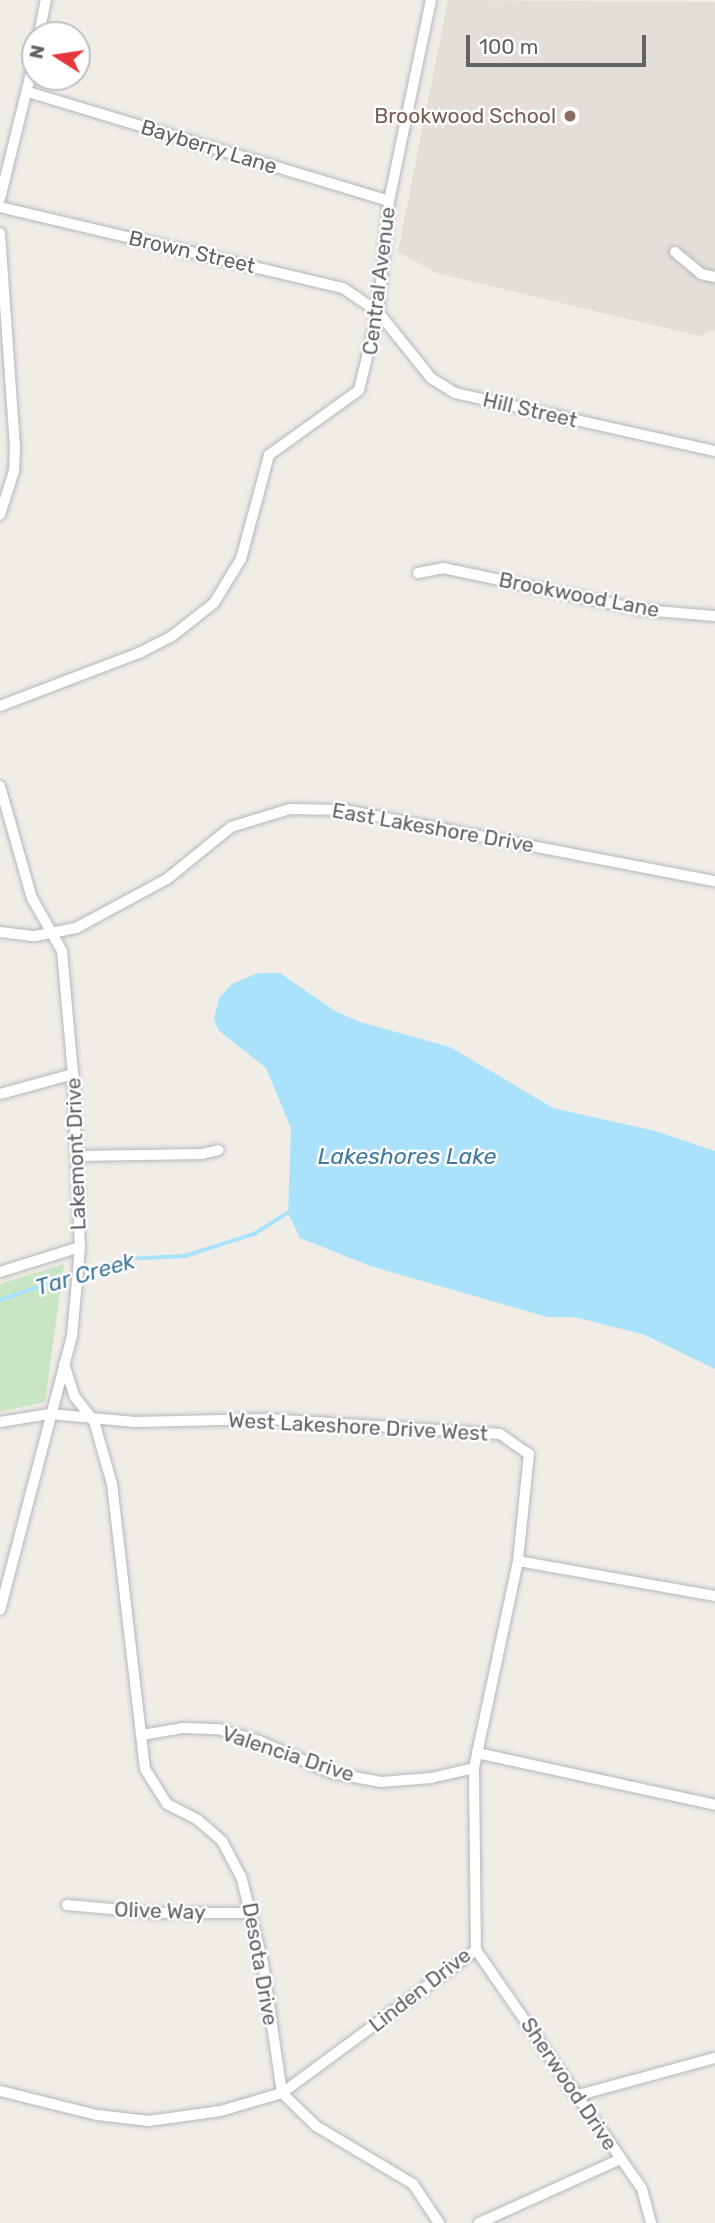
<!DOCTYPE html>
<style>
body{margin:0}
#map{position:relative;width:715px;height:2223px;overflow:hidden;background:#f0ede7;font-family:Rubik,sans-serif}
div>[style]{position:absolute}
.education>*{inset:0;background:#e3ded8}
.green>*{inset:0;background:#c8e6c4}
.water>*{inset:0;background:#aae2fc}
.stream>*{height:3.5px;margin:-1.75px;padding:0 1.75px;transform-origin:1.75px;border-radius:1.75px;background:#aae2fc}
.roads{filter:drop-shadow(0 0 2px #b4b7bb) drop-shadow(0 0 2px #b4b7bb)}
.minor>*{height:10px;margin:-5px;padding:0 5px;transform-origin:5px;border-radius:5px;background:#fff}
.dots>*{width:19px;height:19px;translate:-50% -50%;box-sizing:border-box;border:4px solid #fff;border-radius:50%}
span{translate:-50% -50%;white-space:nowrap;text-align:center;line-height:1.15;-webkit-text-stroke:5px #fff;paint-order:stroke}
.education-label{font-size:21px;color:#785e54}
.right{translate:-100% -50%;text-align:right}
.street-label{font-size:21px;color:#5e6366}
.water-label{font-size:23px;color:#40789e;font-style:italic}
.north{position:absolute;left:21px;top:21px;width:70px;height:70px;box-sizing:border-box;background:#fff;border:2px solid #bfc1c2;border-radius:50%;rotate:282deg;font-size:19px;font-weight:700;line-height:28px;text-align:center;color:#5e6366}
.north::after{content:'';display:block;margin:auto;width:24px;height:32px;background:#e4383f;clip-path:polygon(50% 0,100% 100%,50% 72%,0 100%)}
.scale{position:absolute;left:466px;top:35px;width:180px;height:32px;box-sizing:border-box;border:4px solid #5e6366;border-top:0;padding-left:9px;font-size:21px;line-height:24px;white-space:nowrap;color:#5e6366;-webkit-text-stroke:5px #fff;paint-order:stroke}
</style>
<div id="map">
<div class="education">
<div style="clip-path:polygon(448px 0,715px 2px,715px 330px,699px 336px,436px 273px,398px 252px)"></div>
</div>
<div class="green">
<div style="clip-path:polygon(64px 1264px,45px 1402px,0 1412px,0 1284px)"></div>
</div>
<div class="water">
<div style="clip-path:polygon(258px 973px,280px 973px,335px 1011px,360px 1022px,450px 1047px,553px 1108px,655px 1131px,715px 1151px,715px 1369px,645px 1335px,574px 1317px,547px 1317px,370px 1266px,300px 1238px,288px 1213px,291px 1128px,266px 1068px,218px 1030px,214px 1018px,219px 998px,232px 984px)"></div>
</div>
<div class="stream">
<div style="left:82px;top:1272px;width:43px;rotate:-17.6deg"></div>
<div style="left:123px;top:1259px;width:62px;rotate:-2.8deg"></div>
<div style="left:185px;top:1256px;width:72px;rotate:-17.7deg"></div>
<div style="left:254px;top:1234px;width:40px;rotate:-32deg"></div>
<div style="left:0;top:1300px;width:78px;rotate:-18.7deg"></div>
</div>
<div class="roads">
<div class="minor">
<div style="left:39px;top:35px;width:36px;rotate:-79deg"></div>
<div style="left:28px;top:92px;width:377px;rotate:16.8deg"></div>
<div style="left:0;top:199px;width:146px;rotate:-76.2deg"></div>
<div style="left:0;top:207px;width:352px;rotate:13.3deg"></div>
<div style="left:343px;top:288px;width:42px;rotate:34.4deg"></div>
<div style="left:378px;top:312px;width:85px;rotate:51.2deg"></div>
<div style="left:431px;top:378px;width:28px;rotate:32deg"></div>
<div style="left:455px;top:393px;width:266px;rotate:12.6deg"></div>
<div style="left:0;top:233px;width:215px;rotate:86deg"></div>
<div style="left:15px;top:447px;width:24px;rotate:92deg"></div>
<div style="left:14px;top:471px;width:46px;rotate:107.7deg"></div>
<div style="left:675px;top:252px;width:34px;rotate:40deg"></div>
<div style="left:701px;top:274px;width:14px;rotate:12deg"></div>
<div style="left:418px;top:573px;width:25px;rotate:-11deg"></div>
<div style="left:443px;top:568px;width:204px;rotate:11.9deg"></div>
<div style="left:643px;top:610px;width:72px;rotate:4.8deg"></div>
<div style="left:0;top:706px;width:149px;rotate:-20.9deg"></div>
<div style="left:139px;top:653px;width:36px;rotate:-27deg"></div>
<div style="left:171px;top:637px;width:55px;rotate:-38.3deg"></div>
<div style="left:214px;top:603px;width:52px;rotate:-58.5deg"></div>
<div style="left:241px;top:559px;width:108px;rotate:-74.9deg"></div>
<div style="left:269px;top:455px;width:111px;rotate:-35.8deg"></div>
<div style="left:359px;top:390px;width:80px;rotate:-76.3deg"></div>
<div style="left:378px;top:312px;width:112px;rotate:-84.3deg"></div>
<div style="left:389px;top:201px;width:205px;rotate:-78.2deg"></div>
<div style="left:0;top:786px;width:116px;rotate:74.1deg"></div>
<div style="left:32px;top:898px;width:61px;rotate:60.5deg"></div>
<div style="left:62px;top:951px;width:123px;rotate:84.9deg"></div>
<div style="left:73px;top:1074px;width:173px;rotate:87.7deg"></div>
<div style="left:80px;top:1247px;width:89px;rotate:95.1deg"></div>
<div style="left:72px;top:1336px;width:283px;rotate:104.7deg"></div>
<div style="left:0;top:932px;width:35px;rotate:7deg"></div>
<div style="left:35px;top:936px;width:42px;rotate:-11deg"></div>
<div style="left:76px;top:928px;width:103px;rotate:-28.3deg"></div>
<div style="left:167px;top:879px;width:82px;rotate:-39.1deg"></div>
<div style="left:231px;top:827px;width:62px;rotate:-17deg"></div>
<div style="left:290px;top:809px;width:55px;rotate:1deg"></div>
<div style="left:345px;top:810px;width:377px;rotate:10.9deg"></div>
<div style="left:0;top:1094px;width:76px;rotate:-15.3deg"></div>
<div style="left:78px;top:1156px;width:124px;rotate:-0.9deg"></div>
<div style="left:202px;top:1154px;width:17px;rotate:-13deg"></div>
<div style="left:0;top:1272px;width:84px;rotate:-17.4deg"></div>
<div style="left:64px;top:1364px;width:35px;rotate:72deg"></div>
<div style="left:75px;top:1397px;width:31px;rotate:52deg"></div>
<div style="left:94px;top:1421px;width:66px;rotate:74.1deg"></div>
<div style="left:112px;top:1484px;width:287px;rotate:83.4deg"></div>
<div style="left:145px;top:1769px;width:41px;rotate:57.8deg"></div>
<div style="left:167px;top:1804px;width:35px;rotate:27deg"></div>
<div style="left:198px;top:1820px;width:32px;rotate:41deg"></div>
<div style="left:222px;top:1841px;width:40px;rotate:62deg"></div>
<div style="left:241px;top:1876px;width:90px;rotate:75.8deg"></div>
<div style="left:263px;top:1963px;width:131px;rotate:81.7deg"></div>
<div style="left:282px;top:2093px;width:47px;rotate:44.1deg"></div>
<div style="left:316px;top:2126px;width:113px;rotate:30.9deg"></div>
<div style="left:413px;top:2184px;width:47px;rotate:56.3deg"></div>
<div style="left:0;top:1422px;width:51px;rotate:-9.1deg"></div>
<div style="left:50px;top:1414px;width:85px;rotate:5.4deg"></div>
<div style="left:135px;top:1422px;width:132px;rotate:-1.3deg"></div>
<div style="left:267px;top:1419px;width:233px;rotate:3.7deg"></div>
<div style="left:500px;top:1434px;width:35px;rotate:35deg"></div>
<div style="left:529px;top:1454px;width:108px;rotate:95.9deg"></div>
<div style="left:518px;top:1561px;width:212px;rotate:102deg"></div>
<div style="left:474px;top:1768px;width:182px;rotate:89.4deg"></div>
<div style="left:476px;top:1950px;width:241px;rotate:143.6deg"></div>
<div style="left:282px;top:2093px;width:64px;rotate:163.6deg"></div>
<div style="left:221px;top:2111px;width:73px;rotate:172.1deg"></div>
<div style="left:149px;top:2121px;width:52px;rotate:-173.4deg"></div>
<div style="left:97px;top:2115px;width:100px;rotate:-166.1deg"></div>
<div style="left:518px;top:1561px;width:200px;rotate:10.1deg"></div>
<div style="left:142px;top:1735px;width:42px;rotate:-9.7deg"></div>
<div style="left:183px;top:1728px;width:35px;rotate:2deg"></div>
<div style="left:218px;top:1729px;width:43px;rotate:16.3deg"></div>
<div style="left:259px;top:1741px;width:80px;rotate:23.7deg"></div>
<div style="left:332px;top:1773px;width:50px;rotate:10.4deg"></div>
<div style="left:381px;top:1782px;width:50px;rotate:-4.6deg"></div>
<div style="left:431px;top:1778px;width:44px;rotate:-13.1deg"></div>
<div style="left:477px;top:1753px;width:244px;rotate:12.3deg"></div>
<div style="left:67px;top:1905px;width:90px;rotate:5.1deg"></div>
<div style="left:157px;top:1913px;width:96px"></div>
<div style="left:476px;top:1950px;width:291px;rotate:55.2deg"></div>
<div style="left:642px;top:2189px;width:35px;rotate:75deg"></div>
<div style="left:575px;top:2096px;width:145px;rotate:-15.2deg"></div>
<div style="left:479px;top:2223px;width:156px;rotate:-24.3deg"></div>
</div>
</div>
<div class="dots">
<div style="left:570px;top:116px;background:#8d6e63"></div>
</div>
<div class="education-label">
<span class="right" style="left:556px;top:116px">Brookwood School</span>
</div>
<div class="street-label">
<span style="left:209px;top:147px;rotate:17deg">Bayberry Lane</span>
<span style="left:192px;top:252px;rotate:13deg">Brown Street</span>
<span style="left:379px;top:281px;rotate:-83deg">Central Avenue</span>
<span style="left:530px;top:410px;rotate:13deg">Hill Street</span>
<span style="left:579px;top:595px;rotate:11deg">Brookwood Lane</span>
<span style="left:433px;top:828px;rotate:10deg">East Lakeshore Drive</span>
<span style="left:76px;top:1154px;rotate:-92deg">Lakemont Drive</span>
<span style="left:358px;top:1427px;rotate:3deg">West Lakeshore Drive West</span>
<span style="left:288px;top:1754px;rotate:18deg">Valencia Drive</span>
<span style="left:160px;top:1911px;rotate:2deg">Olive Way</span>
<span style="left:260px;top:1964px;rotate:80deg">Desota Drive</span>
<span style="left:420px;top:1990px;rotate:-38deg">Linden Drive</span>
<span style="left:569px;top:2084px;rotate:56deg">Sherwood Drive</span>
</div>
<div class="water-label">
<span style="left:407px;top:1156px">Lakeshores Lake</span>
<span style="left:85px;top:1274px;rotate:-16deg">Tar Creek</span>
</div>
<div class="north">N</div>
<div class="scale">100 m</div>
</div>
